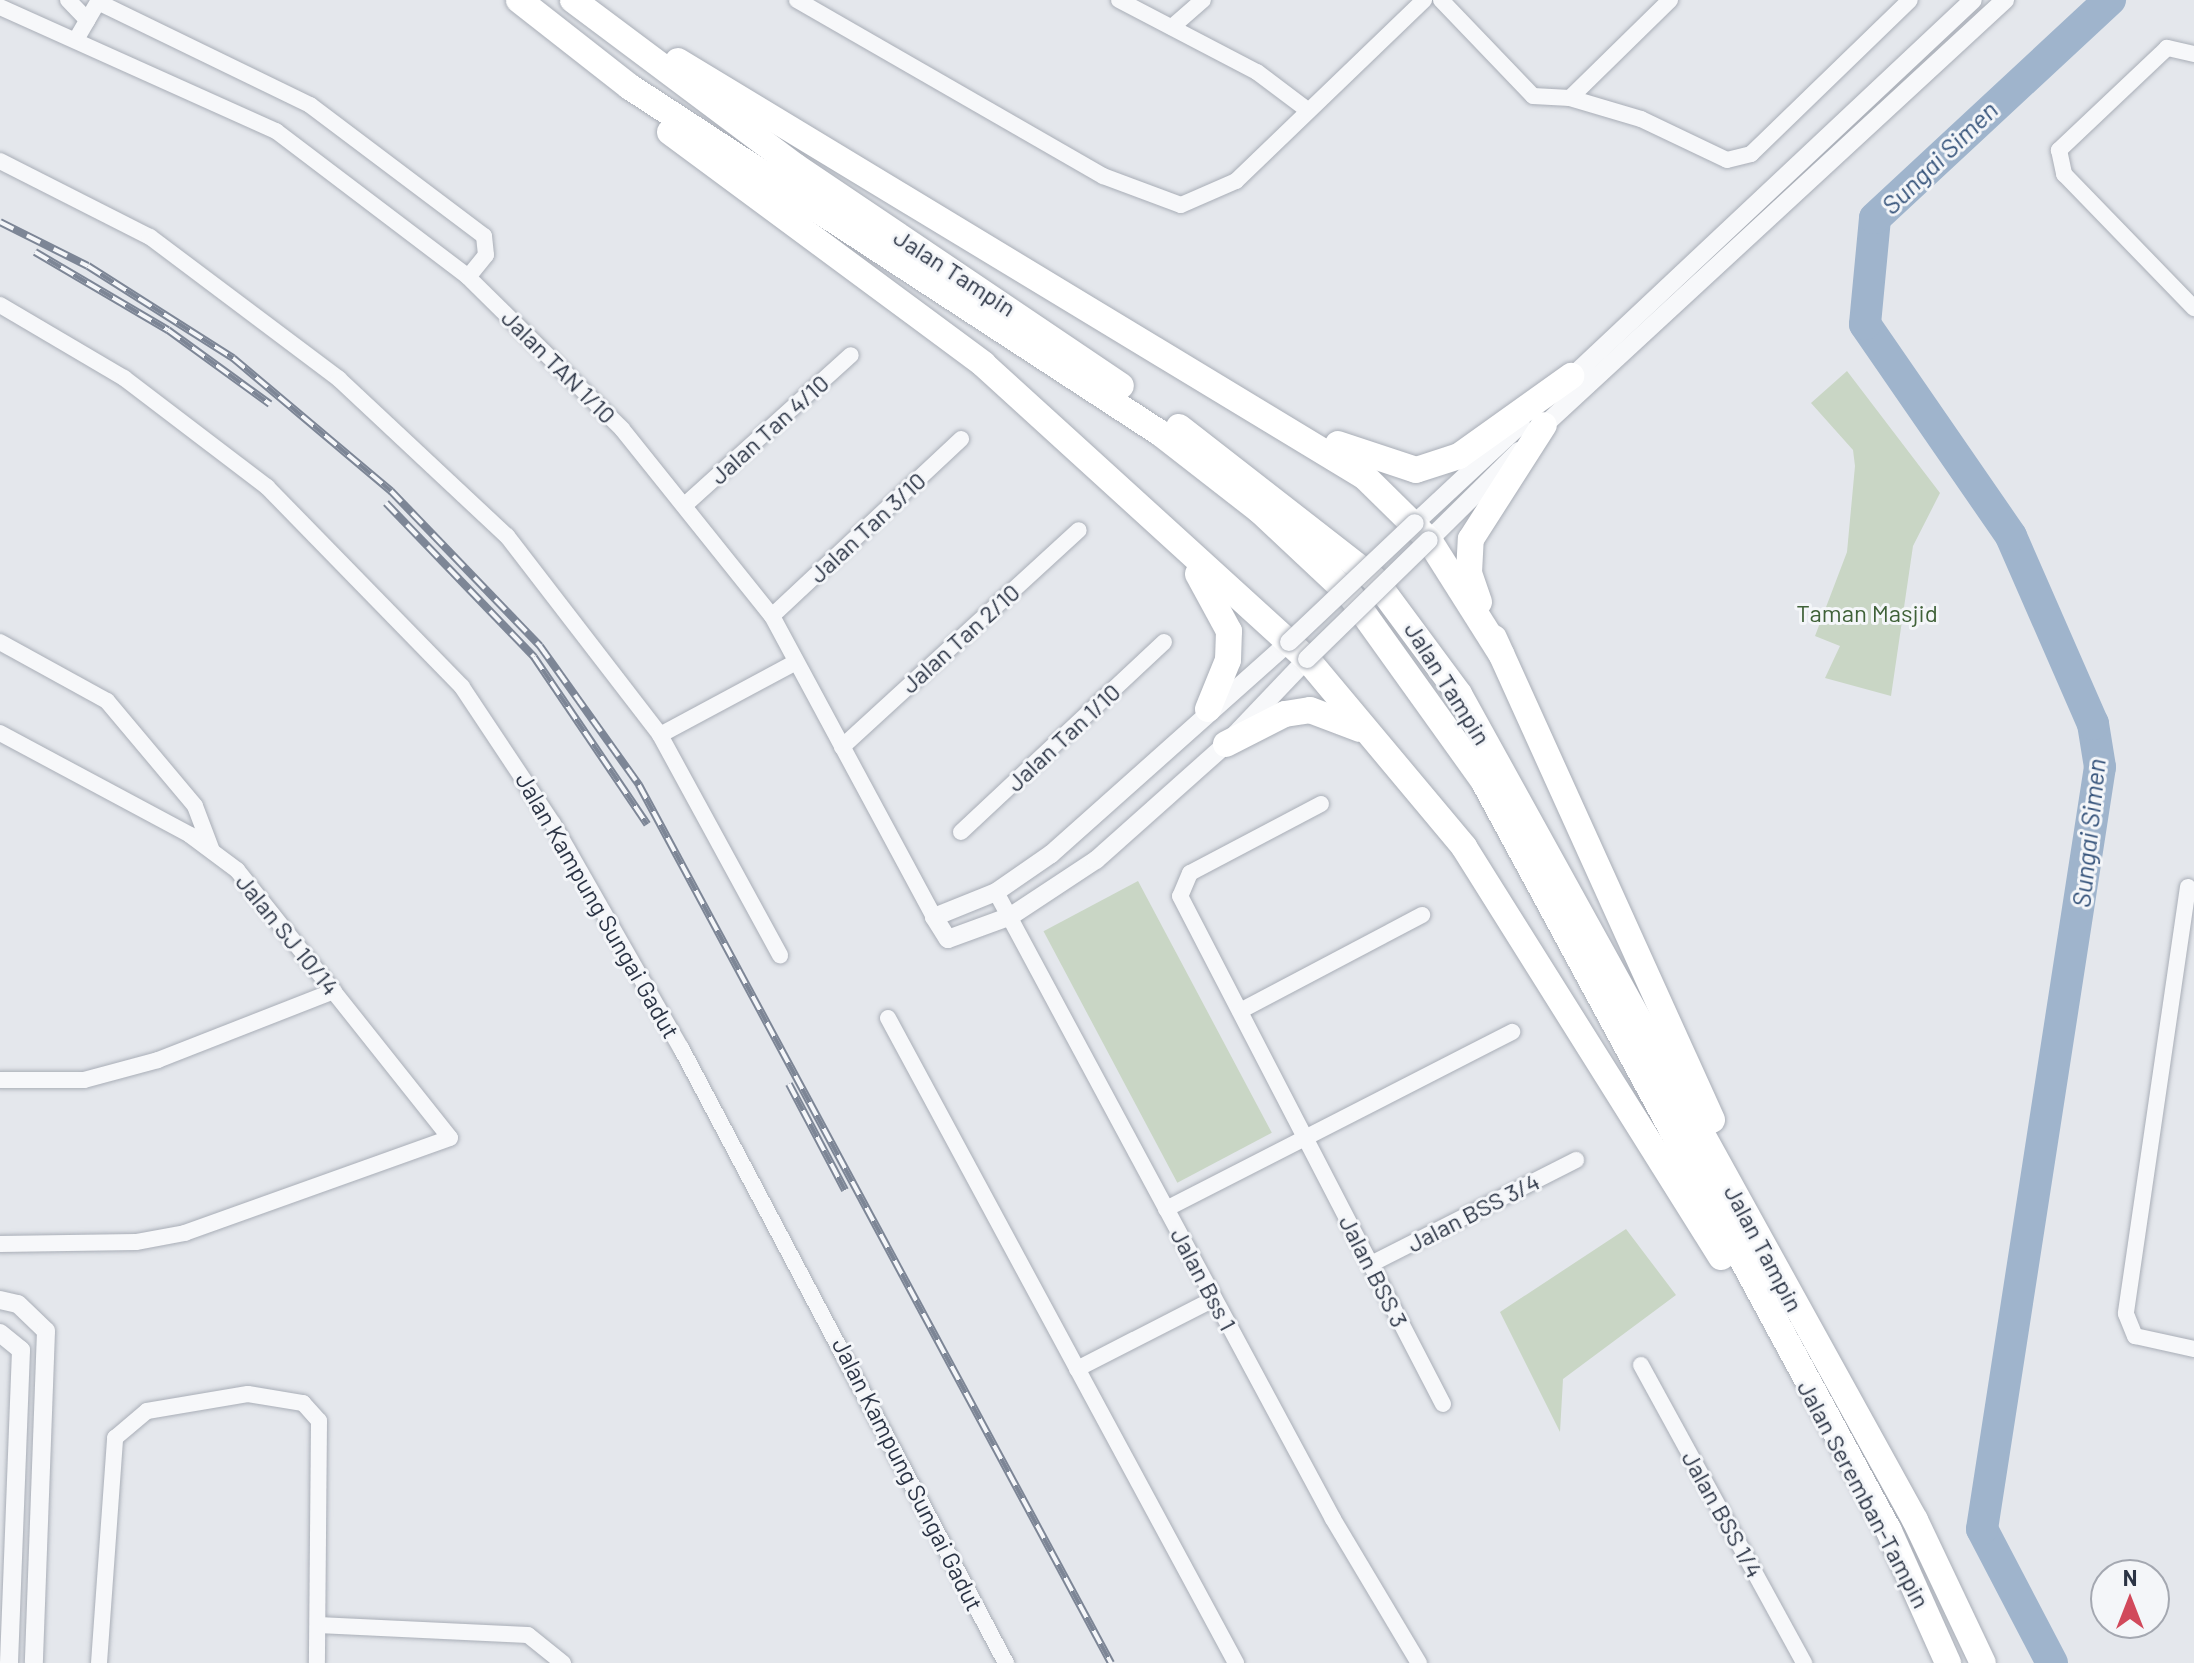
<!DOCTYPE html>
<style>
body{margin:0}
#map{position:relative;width:2194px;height:1663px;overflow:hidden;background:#e4e7ec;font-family:Barlow,sans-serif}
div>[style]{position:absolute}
.green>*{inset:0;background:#c9d6c5;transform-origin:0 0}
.river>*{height:32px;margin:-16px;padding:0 16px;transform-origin:16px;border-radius:16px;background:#9fb4cc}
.roads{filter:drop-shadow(0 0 2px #a9aeb7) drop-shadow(0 0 2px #a9aeb7)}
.minor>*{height:16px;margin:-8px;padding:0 8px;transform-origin:8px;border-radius:8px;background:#f7f8fa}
.tertiary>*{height:18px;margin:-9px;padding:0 9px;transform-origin:9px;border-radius:9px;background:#f7f8fa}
.trunk>*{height:26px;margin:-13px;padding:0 13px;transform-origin:13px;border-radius:13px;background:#fff}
.rail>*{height:8px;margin-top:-4px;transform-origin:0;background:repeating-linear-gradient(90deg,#f4f6f9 0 15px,#7d8696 0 30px);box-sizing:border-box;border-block:2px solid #7d8696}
.bridges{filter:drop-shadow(0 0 2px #a9aeb7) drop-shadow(0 0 2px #a9aeb7)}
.tertiary-bridge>*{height:18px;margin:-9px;padding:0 9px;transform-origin:9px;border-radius:9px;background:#f7f8fa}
span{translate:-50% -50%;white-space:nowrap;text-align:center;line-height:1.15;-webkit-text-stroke:6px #f4f6f9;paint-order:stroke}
.street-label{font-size:24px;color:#2b3445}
.park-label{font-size:24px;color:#3f6138}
.water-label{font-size:26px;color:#34527a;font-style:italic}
.north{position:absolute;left:2090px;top:1559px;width:80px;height:80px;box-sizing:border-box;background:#f4f6f9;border:2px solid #a4a8b1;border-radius:50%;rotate:0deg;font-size:22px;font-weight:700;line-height:32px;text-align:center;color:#2b3445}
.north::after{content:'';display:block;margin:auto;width:28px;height:36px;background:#d1495b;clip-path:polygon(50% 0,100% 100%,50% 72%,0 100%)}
</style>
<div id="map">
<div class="green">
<div style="clip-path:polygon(1847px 371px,1940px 493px,1913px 546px,1891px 696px,1825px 678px,1840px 646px,1815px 636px,1847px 552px,1855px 466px,1853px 450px,1811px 403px)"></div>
<div style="left:1138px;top:881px;width:285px;height:107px;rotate:62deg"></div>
<div style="clip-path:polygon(1626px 1229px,1676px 1295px,1563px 1379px,1560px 1432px,1500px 1312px)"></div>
</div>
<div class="river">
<div style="left:2052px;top:1663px;width:151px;rotate:-117.6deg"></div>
<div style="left:1982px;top:1529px;width:771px;rotate:-81.2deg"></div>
<div style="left:2100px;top:767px;width:44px;rotate:-99.2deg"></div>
<div style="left:2093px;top:724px;width:205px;rotate:-113.6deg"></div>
<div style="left:2011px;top:536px;width:257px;rotate:-124.6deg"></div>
<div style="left:1865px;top:324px;width:106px;rotate:-84.6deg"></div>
<div style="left:1875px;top:218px;width:321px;rotate:-42.9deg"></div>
</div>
<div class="roads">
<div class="minor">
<div style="left:68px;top:0;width:28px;rotate:46deg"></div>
<div style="left:797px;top:0;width:353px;rotate:29.9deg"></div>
<div style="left:1103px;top:176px;width:83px;rotate:20.4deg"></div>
<div style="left:1181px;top:205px;width:60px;rotate:-23.6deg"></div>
<div style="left:1236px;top:181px;width:261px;rotate:-43.9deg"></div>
<div style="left:1119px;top:0;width:156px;rotate:27.6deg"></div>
<div style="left:1257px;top:72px;width:60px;rotate:36.9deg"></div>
<div style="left:1441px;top:0;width:133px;rotate:46.2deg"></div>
<div style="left:1533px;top:96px;width:37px;rotate:3deg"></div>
<div style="left:1570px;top:98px;width:74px;rotate:16.5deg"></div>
<div style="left:1641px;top:119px;width:95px;rotate:25.5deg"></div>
<div style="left:1727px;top:160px;width:25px;rotate:-14deg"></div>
<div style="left:1751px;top:154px;width:221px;rotate:-44.1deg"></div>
<div style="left:98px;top:2px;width:236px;rotate:25.9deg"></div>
<div style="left:310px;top:105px;width:218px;rotate:37deg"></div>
<div style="left:484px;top:236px;width:19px;rotate:84deg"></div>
<div style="left:486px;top:255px;width:28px;rotate:129deg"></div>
<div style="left:0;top:7px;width:303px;rotate:24.2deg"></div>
<div style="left:276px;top:131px;width:241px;rotate:37.2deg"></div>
<div style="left:468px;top:277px;width:216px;rotate:44.6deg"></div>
<div style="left:622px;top:429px;width:240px;rotate:51.3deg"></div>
<div style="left:772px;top:616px;width:342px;rotate:61.7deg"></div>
<div style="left:1172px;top:27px;width:41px;rotate:-41.1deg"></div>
<div style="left:77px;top:38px;width:44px;rotate:-59.9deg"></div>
<div style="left:2194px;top:54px;width:28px;rotate:-167deg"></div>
<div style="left:2167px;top:48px;width:149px;rotate:136.6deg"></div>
<div style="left:2059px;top:150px;width:25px;rotate:78deg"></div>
<div style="left:2064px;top:174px;width:187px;rotate:45.9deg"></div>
<div style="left:1570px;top:98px;width:140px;rotate:-44.4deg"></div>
<div style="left:0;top:161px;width:168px;rotate:26.9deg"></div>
<div style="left:150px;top:237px;width:236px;rotate:36.9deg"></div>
<div style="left:339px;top:379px;width:230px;rotate:43.1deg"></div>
<div style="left:507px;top:536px;width:251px;rotate:52.4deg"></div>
<div style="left:660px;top:735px;width:251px;rotate:61.4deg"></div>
<div style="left:0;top:305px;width:144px;rotate:30.5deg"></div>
<div style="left:124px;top:378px;width:180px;rotate:37.3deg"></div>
<div style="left:267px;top:487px;width:279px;rotate:45.7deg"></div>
<div style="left:462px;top:687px;width:164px;rotate:56.4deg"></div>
<div style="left:553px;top:824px;width:258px;rotate:60.3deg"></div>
<div style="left:681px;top:1048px;width:696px;rotate:62.15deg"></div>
<div style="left:686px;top:504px;width:222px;rotate:-42.1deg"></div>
<div style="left:772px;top:616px;width:259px;rotate:-43.1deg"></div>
<div style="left:0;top:642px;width:122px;rotate:28.9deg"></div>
<div style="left:107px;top:701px;width:137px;rotate:50deg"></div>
<div style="left:195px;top:806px;width:48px;rotate:69.3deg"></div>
<div style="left:0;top:733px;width:216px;rotate:28.2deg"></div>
<div style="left:190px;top:835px;width:59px;rotate:36.7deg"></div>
<div style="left:237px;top:870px;width:342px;rotate:51.5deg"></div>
<div style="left:450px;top:1138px;width:282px;rotate:160.3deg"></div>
<div style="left:185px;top:1233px;width:50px;rotate:169.6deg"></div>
<div style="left:136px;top:1242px;width:136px;rotate:179.2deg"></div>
<div style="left:660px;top:735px;width:152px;rotate:-28.2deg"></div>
<div style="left:842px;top:747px;width:321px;rotate:-42.5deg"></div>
<div style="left:1321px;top:804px;width:148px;rotate:152.2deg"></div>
<div style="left:1190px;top:873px;width:25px;rotate:113deg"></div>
<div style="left:1180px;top:896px;width:572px;rotate:62.63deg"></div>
<div style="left:961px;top:832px;width:278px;rotate:-43.1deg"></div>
<div style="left:2188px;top:887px;width:431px;rotate:98.3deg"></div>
<div style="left:2126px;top:1314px;width:24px;rotate:68deg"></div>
<div style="left:2135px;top:1336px;width:60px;rotate:12.4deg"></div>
<div style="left:996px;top:892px;width:712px;rotate:61.74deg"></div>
<div style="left:1333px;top:1519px;width:168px;rotate:59.2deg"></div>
<div style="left:1240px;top:1011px;width:206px;rotate:-27.8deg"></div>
<div style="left:888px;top:1018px;width:733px;rotate:61.65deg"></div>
<div style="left:0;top:1080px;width:84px"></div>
<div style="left:84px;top:1080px;width:77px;rotate:-15.1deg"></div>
<div style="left:158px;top:1060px;width:189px;rotate:-21.4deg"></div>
<div style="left:1166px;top:1209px;width:389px;rotate:-27.1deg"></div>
<div style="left:1371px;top:1264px;width:230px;rotate:-26.9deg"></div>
<div style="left:1641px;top:1365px;width:340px;rotate:61.3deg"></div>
<div style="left:1077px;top:1369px;width:154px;rotate:-27.1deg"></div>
<div style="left:318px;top:1625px;width:210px;rotate:2.7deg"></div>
<div style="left:528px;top:1635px;width:45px;rotate:38.7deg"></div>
<div style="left:99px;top:1663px;width:226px;rotate:-85.9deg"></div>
<div style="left:115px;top:1438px;width:42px;rotate:-40.2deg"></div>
<div style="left:147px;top:1411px;width:102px;rotate:-9.6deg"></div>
<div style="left:248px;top:1394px;width:56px;rotate:9.3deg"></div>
<div style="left:303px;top:1403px;width:24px;rotate:48deg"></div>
<div style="left:319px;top:1421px;width:242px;rotate:90.5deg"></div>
</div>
<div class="tertiary">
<div style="left:1563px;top:385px;width:562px;rotate:-43.2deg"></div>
<div style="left:1537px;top:432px;width:637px;rotate:-42.71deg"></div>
<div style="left:1415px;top:523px;width:145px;rotate:-43deg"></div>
<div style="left:1429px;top:540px;width:127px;rotate:-44.7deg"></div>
<div style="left:1289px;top:642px;width:319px;rotate:138.3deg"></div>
<div style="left:1051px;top:854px;width:67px;rotate:145.4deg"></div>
<div style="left:996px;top:892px;width:67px;rotate:158deg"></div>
<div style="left:934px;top:917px;width:26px;rotate:58deg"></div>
<div style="left:948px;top:939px;width:67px;rotate:-20.1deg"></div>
<div style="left:1011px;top:916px;width:102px;rotate:-33.4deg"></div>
<div style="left:1096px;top:860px;width:174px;rotate:-41.7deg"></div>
<div style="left:1226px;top:744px;width:117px;rotate:-46.4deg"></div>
<div style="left:0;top:1300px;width:18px;rotate:13deg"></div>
<div style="left:18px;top:1304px;width:39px;rotate:44deg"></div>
<div style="left:46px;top:1331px;width:332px;rotate:92.1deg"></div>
<div style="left:0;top:1333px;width:27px;rotate:39deg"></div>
<div style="left:21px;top:1350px;width:313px;rotate:92.2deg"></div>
</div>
<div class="trunk">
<div style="left:519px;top:0;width:141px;rotate:38.1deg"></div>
<div style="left:630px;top:87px;width:633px;rotate:33.14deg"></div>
<div style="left:1160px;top:433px;width:125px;rotate:37.9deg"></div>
<div style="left:1259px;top:510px;width:126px;rotate:43.1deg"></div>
<div style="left:1351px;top:596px;width:229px;rotate:54.4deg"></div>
<div style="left:1484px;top:782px;width:851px;rotate:61.6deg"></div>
<div style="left:1889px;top:1531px;width:145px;rotate:65.9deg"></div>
<div style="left:573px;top:0;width:277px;rotate:36.8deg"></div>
<div style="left:795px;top:166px;width:393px;rotate:34deg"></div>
<div style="left:678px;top:61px;width:803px;rotate:31.2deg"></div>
<div style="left:1365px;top:477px;width:90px;rotate:44.5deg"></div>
<div style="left:1429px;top:540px;width:135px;rotate:57.7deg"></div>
<div style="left:670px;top:132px;width:390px;rotate:36.5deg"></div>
<div style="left:983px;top:364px;width:438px;rotate:42.3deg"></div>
<div style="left:1307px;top:659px;width:245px;rotate:50.1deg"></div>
<div style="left:1464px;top:847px;width:484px;rotate:57.9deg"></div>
<div style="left:1179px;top:427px;width:247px;rotate:37.9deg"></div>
<div style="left:1374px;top:579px;width:143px;rotate:53.5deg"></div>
<div style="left:1459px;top:694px;width:944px;rotate:61.1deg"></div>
<div style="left:1915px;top:1520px;width:158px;rotate:64.6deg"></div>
<div style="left:1338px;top:444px;width:82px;rotate:18.4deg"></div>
<div style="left:1416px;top:470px;width:45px;rotate:-18deg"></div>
<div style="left:1459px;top:456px;width:138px;rotate:-35.5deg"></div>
<div style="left:1198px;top:574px;width:65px;rotate:61.5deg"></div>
<div style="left:1229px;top:631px;width:29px;rotate:92deg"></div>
<div style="left:1228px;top:660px;width:53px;rotate:112.2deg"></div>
<div style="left:1479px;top:602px;width:31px;rotate:-109deg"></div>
<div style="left:1469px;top:573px;width:34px;rotate:-87deg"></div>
<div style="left:1471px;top:539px;width:135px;rotate:-57.4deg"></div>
<div style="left:1494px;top:638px;width:529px;rotate:65.66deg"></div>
<div style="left:1226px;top:744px;width:66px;rotate:-27deg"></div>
<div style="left:1285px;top:714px;width:25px;rotate:-9deg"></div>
<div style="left:1310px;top:710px;width:53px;rotate:20.8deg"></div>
</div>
</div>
<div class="rail">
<div style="left:0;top:222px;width:98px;rotate:26.6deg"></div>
<div style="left:88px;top:266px;width:172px;rotate:32.4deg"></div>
<div style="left:233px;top:358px;width:207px;rotate:40.1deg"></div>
<div style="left:391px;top:491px;width:215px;rotate:46.1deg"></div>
<div style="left:540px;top:646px;width:171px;rotate:54.5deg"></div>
<div style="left:639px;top:785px;width:997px;rotate:61.74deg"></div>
<div style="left:35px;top:252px;width:154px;rotate:30.4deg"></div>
<div style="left:168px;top:330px;width:126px;rotate:36deg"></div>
<div style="left:386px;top:503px;width:214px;rotate:46.1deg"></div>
<div style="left:534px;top:657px;width:202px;rotate:55.9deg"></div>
<div style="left:789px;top:1084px;width:120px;rotate:62.2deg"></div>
</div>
<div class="bridges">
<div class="tertiary-bridge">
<div style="left:1289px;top:642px;width:173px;rotate:-43.4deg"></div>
<div style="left:1307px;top:659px;width:170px;rotate:-44.3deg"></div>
</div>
</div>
<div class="street-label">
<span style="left:955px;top:272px;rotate:33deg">Jalan Tampin</span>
<span style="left:559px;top:366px;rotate:45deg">Jalan TAN 1/10</span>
<span style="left:769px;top:429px;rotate:-42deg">Jalan Tan 4/10</span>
<span style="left:867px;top:527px;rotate:-43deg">Jalan Tan 3/10</span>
<span style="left:960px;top:638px;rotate:-42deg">Jalan Tan 2/10</span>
<span style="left:1448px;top:683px;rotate:58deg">Jalan Tampin</span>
<span style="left:1063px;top:737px;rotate:-43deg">Jalan Tan 1/10</span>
<span style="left:598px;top:905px;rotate:60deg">Jalan Kampung Sungai Gadut</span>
<span style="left:288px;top:934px;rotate:51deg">Jalan SJ 10/14</span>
<span style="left:1473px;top:1212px;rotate:-27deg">Jalan BSS 3/4</span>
<span style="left:1764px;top:1248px;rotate:62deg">Jalan Tampin</span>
<span style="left:1374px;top:1271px;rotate:63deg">Jalan BSS 3</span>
<span style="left:1204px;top:1279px;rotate:62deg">Jalan Bss 1</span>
<span style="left:908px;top:1474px;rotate:63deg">Jalan Kampung Sungai Gadut</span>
<span style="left:1864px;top:1494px;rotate:62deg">Jalan Seremban-Tampin</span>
<span style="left:1723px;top:1514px;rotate:61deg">Jalan BSS 1/4</span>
</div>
<div class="park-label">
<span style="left:1867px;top:613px">Taman Masjid</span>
</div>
<div class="water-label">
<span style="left:1939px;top:157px;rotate:-44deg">Sungai Simen</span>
<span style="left:2088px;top:833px;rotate:-84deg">Sungai Simen</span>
</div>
<div class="north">N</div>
</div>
